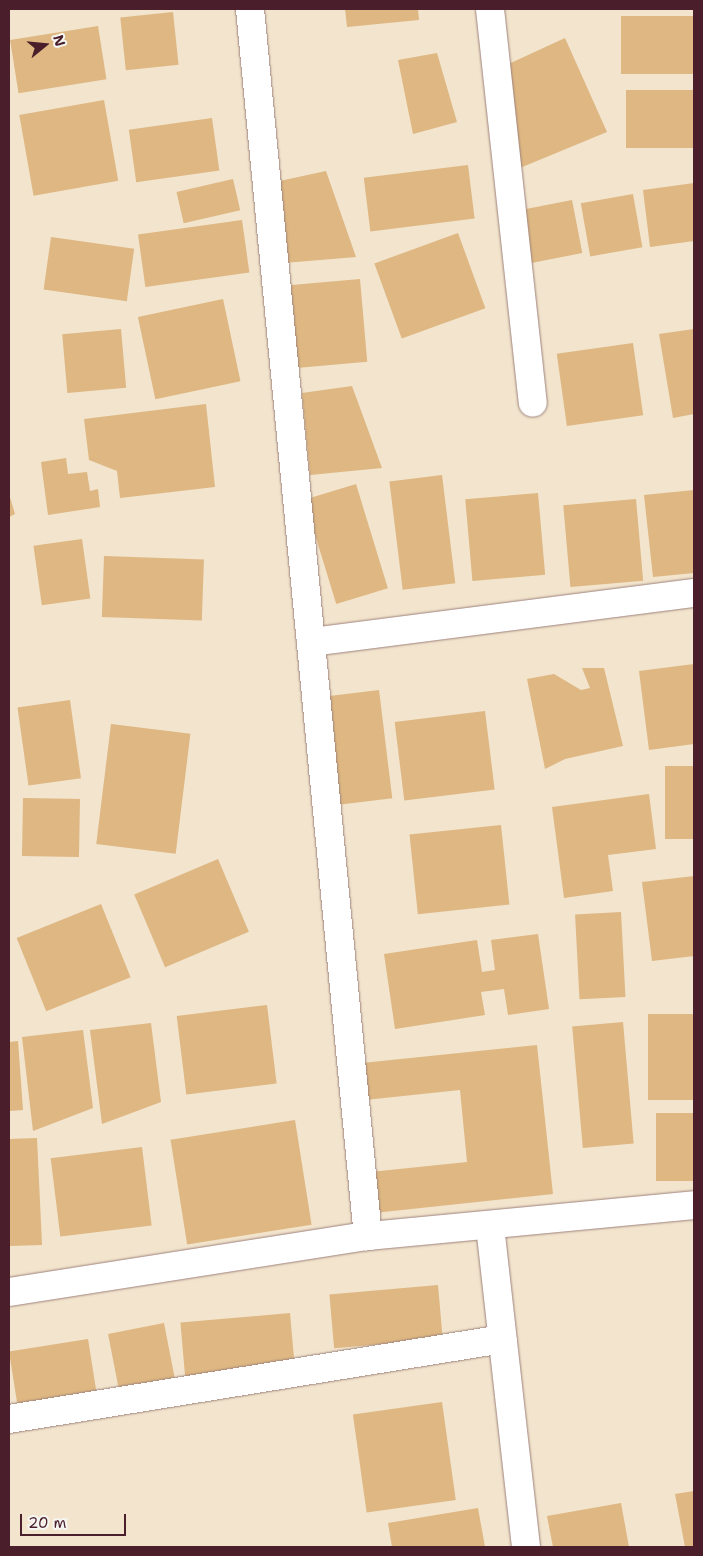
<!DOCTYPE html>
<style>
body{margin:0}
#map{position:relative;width:703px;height:1556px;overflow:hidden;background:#f2e4cd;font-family:"Shantell Sans",sans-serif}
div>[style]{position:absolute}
.building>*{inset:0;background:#deb782;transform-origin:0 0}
.roads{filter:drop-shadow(0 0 1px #9e827c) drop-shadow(0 0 1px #9e827c)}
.street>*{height:28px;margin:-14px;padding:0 14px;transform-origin:14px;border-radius:14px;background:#fff}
span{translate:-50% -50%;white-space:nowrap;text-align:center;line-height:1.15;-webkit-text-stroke:5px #f6f6f2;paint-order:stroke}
.frame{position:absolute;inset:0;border:10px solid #4a1f2b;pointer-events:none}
.north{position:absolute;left:20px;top:20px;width:50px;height:50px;-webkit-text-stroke:4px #f6f6f2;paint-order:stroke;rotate:73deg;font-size:14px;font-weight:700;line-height:20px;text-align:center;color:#4a1f2b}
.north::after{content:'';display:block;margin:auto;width:18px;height:22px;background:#4a1f2b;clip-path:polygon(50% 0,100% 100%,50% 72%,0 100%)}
.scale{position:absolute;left:20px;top:1514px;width:106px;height:22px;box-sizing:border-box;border:2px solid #4a1f2b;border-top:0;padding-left:6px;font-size:15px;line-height:18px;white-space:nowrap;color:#4a1f2b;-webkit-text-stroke:4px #f6f6f2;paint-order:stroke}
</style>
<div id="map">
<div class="building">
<div style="clip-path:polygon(345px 9px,418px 9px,419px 20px,347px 27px)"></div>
<div style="left:173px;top:12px;width:53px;height:53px;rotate:84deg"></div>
<div style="left:694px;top:16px;width:58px;height:73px;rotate:90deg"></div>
<div style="left:98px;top:26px;width:54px;height:89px;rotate:81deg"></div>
<div style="clip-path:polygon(565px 38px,607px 132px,515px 170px,504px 66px)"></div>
<div style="clip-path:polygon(437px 53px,457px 122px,413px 134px,398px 60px)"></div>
<div style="left:694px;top:90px;width:58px;height:68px;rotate:90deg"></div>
<div style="left:104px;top:100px;width:82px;height:86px;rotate:80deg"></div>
<div style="left:212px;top:118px;width:53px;height:84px;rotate:82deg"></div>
<div style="left:468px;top:165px;width:54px;height:105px;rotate:83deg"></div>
<div style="clip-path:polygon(326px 171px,356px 257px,284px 263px,275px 182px)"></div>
<div style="left:233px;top:179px;width:32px;height:58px;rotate:77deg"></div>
<div style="clip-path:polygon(694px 183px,694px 241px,650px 247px,643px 190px)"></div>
<div style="left:633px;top:194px;width:54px;height:53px;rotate:80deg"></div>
<div style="left:572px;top:200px;width:54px;height:52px;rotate:79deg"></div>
<div style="left:242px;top:220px;width:53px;height:105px;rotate:82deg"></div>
<div style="left:458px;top:233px;width:80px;height:89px;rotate:70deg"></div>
<div style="left:51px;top:237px;width:84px;height:53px;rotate:8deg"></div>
<div style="left:360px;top:279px;width:83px;height:74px;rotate:85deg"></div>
<div style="left:223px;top:299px;width:84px;height:87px;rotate:78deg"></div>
<div style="left:121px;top:329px;width:59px;height:59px;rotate:85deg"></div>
<div style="clip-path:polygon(694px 329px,694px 414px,673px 418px,659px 334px)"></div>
<div style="left:633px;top:343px;width:73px;height:77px;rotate:82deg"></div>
<div style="clip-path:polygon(352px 386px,382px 468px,310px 475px,302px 393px)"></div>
<div style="clip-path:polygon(206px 404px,215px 487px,120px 498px,117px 471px,89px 460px,84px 419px)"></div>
<div style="clip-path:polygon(66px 458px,68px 474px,87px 472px,90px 491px,98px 489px,100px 507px,48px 515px,41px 462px)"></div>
<div style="left:442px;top:475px;width:109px;height:53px;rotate:83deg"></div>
<div style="left:356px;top:484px;width:109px;height:54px;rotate:73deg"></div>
<div style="clip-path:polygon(694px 490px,694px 573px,653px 577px,644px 495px)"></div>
<div style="left:538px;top:493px;width:82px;height:73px;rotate:85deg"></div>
<div style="clip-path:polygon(9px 494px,15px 514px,9px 517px)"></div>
<div style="left:636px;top:499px;width:82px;height:73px;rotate:85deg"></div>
<div style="left:82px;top:539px;width:60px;height:49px;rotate:82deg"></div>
<div style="left:104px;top:556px;width:100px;height:61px;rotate:2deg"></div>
<div style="clip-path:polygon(694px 664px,694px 744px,649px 750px,639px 671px)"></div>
<div style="clip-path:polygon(582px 668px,604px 668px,623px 746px,565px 759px,545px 769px,527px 679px,554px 674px,581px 690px,590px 688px)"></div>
<div style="left:379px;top:690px;width:109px;height:54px;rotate:83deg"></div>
<div style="left:70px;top:700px;width:79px;height:53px;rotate:82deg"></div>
<div style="left:485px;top:711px;width:79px;height:91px;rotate:83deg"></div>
<div style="left:111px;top:724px;width:80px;height:121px;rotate:7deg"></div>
<div style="left:694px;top:766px;width:73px;height:29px;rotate:90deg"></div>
<div style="clip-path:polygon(649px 794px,656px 849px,608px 855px,613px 891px,564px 898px,552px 807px)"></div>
<div style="left:23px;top:798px;width:57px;height:58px;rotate:1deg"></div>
<div style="left:501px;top:825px;width:80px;height:92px;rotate:84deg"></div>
<div style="left:218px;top:859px;width:79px;height:91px;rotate:67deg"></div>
<div style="clip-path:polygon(694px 876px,694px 956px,652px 961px,642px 882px)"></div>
<div style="left:101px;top:904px;width:79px;height:91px;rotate:68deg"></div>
<div style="left:621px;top:912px;width:85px;height:46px;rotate:87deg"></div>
<div style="clip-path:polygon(538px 934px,549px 1009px,508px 1015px,504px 989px,481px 992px,485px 1015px,395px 1029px,384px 954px,477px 940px,482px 972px,495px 970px,491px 940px)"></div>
<div style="left:267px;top:1005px;width:79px;height:91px;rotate:83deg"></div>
<div style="left:694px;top:1014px;width:86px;height:46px;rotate:90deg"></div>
<div style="left:623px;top:1022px;width:122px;height:51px;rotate:85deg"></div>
<div style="clip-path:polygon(151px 1023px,161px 1102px,102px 1124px,90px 1030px)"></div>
<div style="clip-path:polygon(83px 1030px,93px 1108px,33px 1131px,22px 1037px)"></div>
<div style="clip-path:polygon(18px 1041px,23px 1110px,9px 1111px,9px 1042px)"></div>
<div style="clip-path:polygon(537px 1045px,553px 1194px,374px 1213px,370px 1172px,467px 1162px,460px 1090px,365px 1100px,362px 1063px)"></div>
<div style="left:694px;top:1113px;width:68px;height:38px;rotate:90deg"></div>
<div style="left:295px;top:1120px;width:106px;height:126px;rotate:81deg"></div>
<div style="clip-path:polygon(37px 1138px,42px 1245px,9px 1246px,9px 1139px)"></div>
<div style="left:142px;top:1147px;width:79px;height:92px;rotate:83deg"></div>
<div style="left:438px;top:1285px;width:54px;height:109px;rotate:85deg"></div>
<div style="left:290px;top:1313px;width:54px;height:110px;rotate:85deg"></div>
<div style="left:164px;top:1323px;width:58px;height:57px;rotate:79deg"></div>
<div style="left:88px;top:1339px;width:55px;height:80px;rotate:81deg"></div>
<div style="left:442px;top:1402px;width:99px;height:90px;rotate:82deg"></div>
<div style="clip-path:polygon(694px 1491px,694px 1547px,685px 1547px,675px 1494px)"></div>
<div style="clip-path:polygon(621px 1503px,629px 1547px,553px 1547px,547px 1516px)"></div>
<div style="clip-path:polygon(478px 1508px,485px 1547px,392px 1547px,388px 1523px)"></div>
</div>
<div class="roads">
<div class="street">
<div style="left:250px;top:9px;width:1233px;rotate:84.51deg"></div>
<div style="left:490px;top:9px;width:396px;rotate:83.8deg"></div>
<div style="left:311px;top:642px;width:386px;rotate:-7.3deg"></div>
<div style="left:490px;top:1226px;width:323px;rotate:83.6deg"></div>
<div style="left:9px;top:1292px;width:363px;rotate:-8.9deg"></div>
<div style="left:368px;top:1236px;width:327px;rotate:-5.4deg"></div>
<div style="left:9px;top:1419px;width:500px;rotate:-9.2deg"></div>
</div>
</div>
<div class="frame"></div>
<div class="north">N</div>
<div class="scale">20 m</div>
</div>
